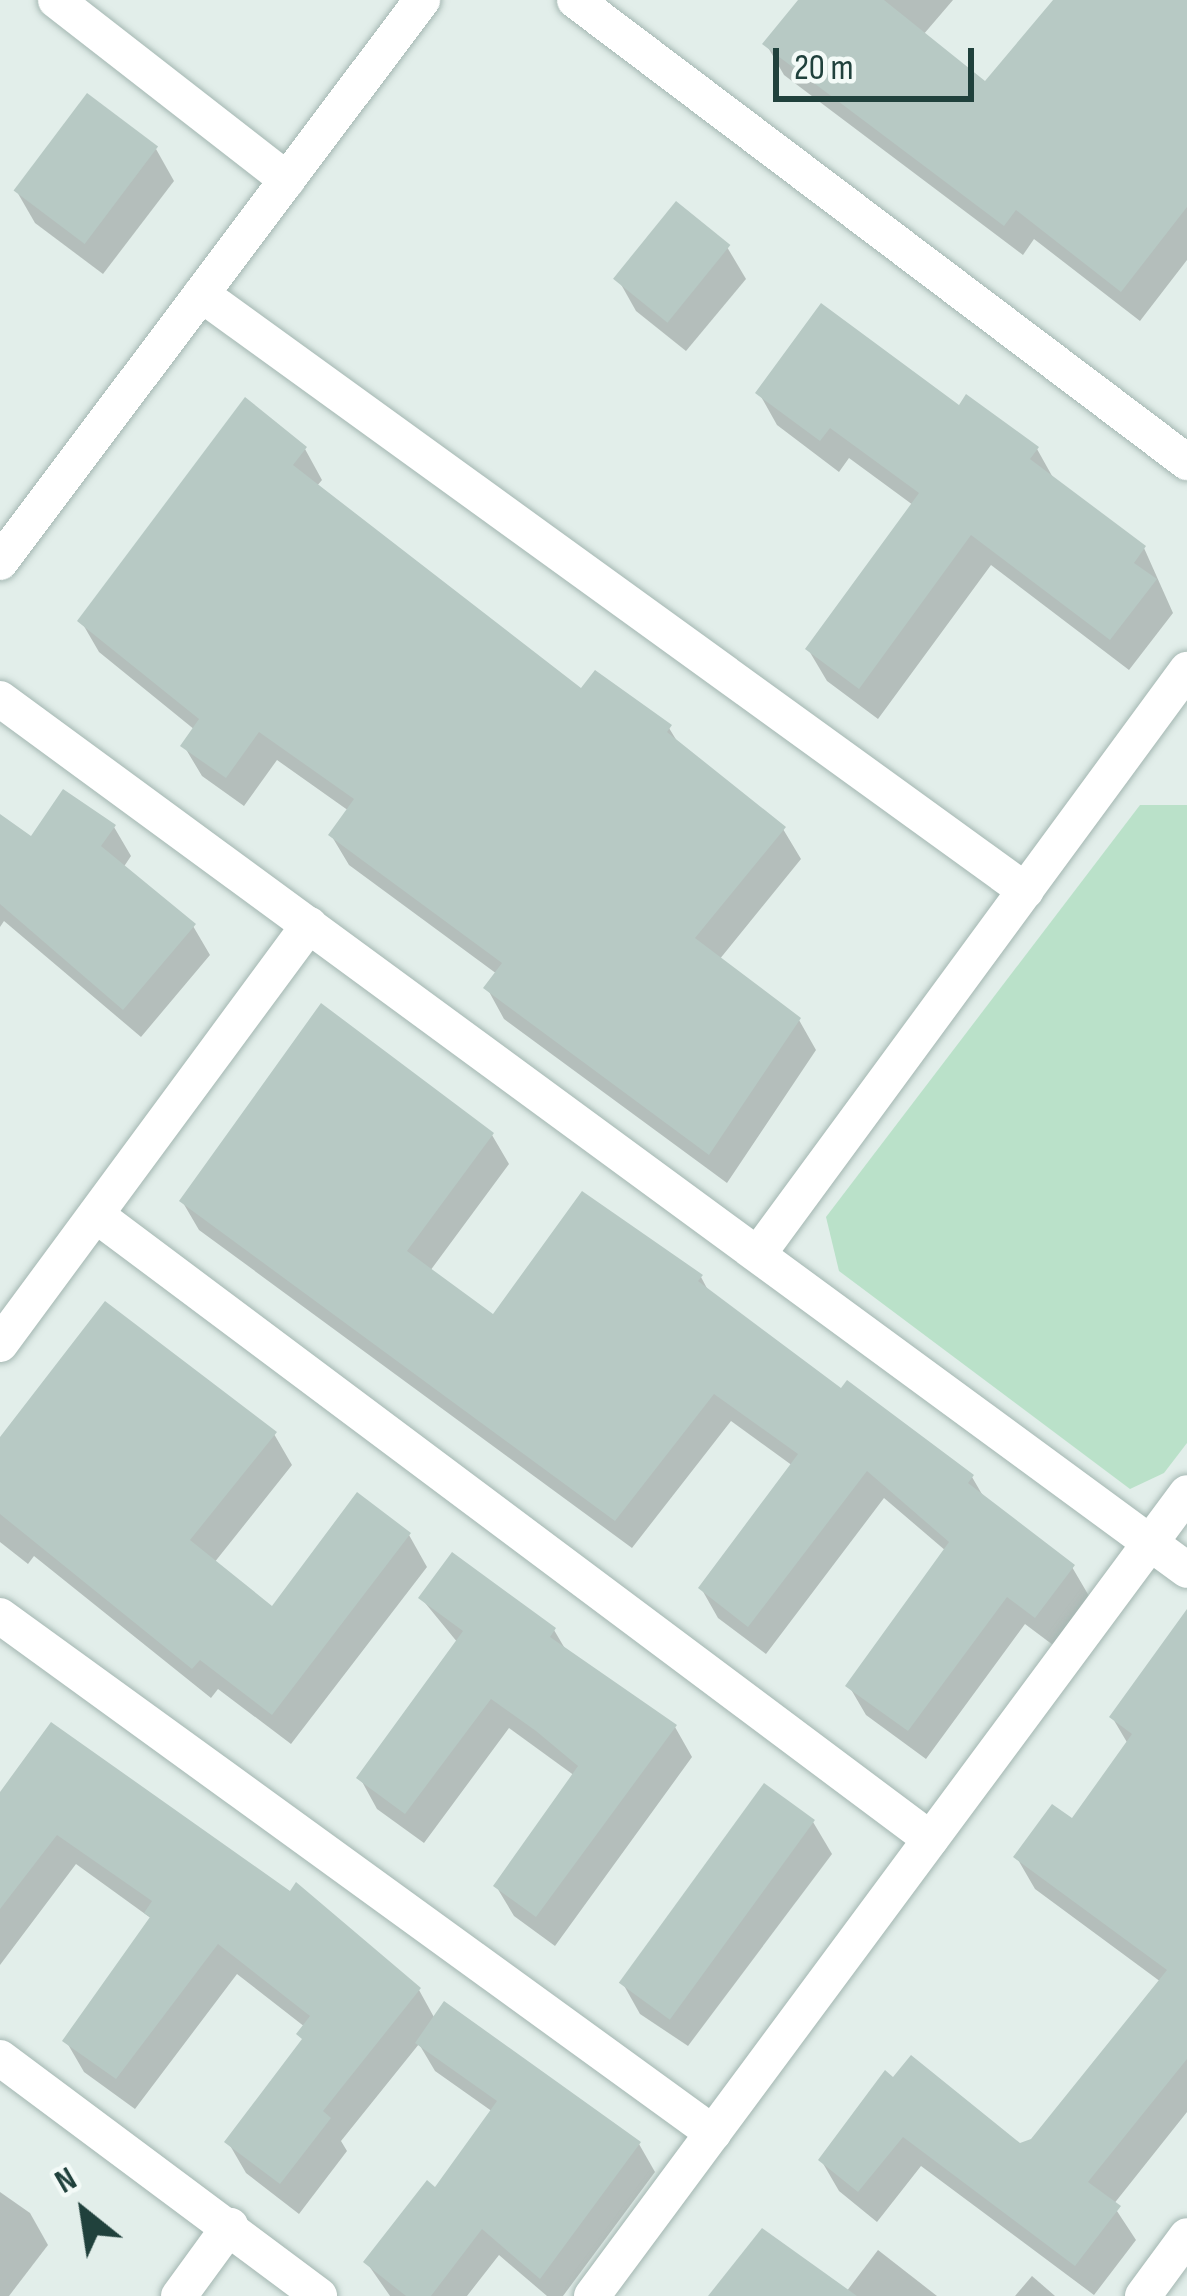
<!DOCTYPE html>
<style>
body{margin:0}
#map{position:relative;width:1187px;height:2296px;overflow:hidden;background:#e2eeea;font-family:"Sofia Sans Condensed",sans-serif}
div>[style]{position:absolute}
.green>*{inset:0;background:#bae1c9}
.shadow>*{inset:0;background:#0003}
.building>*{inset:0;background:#b7c9c4;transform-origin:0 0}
.roads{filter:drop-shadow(0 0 3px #a4b7b2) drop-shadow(0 0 3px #a4b7b2)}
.street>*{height:36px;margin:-18px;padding:0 18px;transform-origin:18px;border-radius:18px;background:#fff}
span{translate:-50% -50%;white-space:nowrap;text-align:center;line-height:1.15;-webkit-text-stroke:9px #f3faf7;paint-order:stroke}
.north{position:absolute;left:24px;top:2152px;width:120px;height:120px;-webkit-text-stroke:9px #f3faf7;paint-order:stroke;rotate:330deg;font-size:33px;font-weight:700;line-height:48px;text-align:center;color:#20413c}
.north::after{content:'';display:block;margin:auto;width:42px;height:54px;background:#20413c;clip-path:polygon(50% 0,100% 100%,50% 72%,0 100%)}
.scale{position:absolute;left:773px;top:48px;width:201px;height:54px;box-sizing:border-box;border:6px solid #20413c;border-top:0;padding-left:15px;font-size:36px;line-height:42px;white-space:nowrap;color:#20413c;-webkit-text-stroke:9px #f3faf7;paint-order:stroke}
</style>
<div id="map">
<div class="green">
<div style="clip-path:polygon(1140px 805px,1187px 805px,1187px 1443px,1164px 1473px,1130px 1489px,839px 1271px,826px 1217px)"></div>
</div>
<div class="shadow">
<div style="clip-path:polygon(801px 0,953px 0,923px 35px,985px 85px,1056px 0,1161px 0,1187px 30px,1187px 260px,1140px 321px,1034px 239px,1023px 255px,784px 75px,766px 44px)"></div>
<div style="clip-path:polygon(156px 149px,174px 181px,103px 274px,35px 223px,16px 190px)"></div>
<div style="clip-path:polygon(727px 247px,746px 279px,686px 351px,636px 311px,618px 279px)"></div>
<div style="clip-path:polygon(759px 393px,960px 409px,1037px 449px,1056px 483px,1144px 548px,1173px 613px,1129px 670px,991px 565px,878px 719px,827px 681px,808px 649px,913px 505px,849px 458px,839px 472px,777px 425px)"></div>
<div style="clip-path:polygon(305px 449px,322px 480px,316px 487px,582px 692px,669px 728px,680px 746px,783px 829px,801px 859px,719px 960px,799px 1020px,816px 1050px,727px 1183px,504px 1019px,487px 988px,497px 974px,349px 865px,331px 835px,349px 811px,277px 760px,244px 806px,202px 776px,184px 746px,195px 730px,99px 652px,81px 621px)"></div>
<div style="clip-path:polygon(0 817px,32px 840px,114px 827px,131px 856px,123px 868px,193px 926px,210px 955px,141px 1037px,4px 921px,0 927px)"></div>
<div style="clip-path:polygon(492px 1135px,509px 1164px,430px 1271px,494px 1318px,701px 1277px,710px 1294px,842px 1392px,972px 1477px,986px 1501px,1072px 1567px,1089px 1596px,1053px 1645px,1025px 1624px,926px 1759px,866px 1715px,849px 1686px,946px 1551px,884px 1498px,766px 1654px,718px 1618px,701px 1588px,793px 1466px,731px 1421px,632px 1548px,199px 1230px,182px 1201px)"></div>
<div style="clip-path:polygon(274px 1434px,292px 1465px,214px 1563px,272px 1611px,409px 1535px,427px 1567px,291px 1744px,218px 1689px,211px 1698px,34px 1556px,28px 1564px,0 1542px,0 1440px)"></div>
<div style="clip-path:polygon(421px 1598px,554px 1630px,567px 1652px,675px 1727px,692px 1757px,555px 1946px,514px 1916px,496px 1886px,575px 1776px,509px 1728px,424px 1843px,377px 1809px,360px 1778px,458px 1643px)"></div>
<div style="clip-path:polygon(1187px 1640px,1187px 2112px,1113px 2205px,1136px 2240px,1094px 2295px,921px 2166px,877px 2222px,839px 2191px,821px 2160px,886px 2074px,1020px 2146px,1033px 2142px,1161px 1982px,1035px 1889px,1017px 1858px,1073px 1822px,1128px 1744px,1112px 1717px)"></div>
<div style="clip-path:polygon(0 1797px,419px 1990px,435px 2019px,639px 2144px,655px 2172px,563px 2296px,547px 2296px,499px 2255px,467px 2296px,390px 2296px,367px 2263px,435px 2191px,493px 2112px,435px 2071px,419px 2044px,341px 2141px,347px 2151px,299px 2214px,246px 2173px,228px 2142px,304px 2041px,305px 2027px,237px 1974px,135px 2109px,84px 2072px,66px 2041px,152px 1919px,76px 1864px,0 1965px)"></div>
<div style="clip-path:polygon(813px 1822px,832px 1854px,688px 2046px,640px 2014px,622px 1982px)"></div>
<div style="clip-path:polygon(0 2192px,30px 2213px,48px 2245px,9px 2296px,0 2296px)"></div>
<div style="clip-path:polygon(878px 2250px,937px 2296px,843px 2296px)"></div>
<div style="clip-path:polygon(1032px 2276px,1055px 2296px,1015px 2296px)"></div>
</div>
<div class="building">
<div style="clip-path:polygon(798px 0,884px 0,985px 81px,1053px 0,1187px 0,1187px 207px,1121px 292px,1016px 210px,1004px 226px,762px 44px)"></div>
<div style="left:87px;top:93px;width:89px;height:122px;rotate:37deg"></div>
<div style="left:676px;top:201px;width:70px;height:100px;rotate:39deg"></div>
<div style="clip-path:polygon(821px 303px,959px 405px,966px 394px,1039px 447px,1030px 459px,1146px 546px,1134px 563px,1157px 579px,1110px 640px,971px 535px,859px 689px,805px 649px,919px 493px,830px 428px,820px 441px,755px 393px)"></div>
<div style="clip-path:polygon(245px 397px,307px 447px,293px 465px,581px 688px,595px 670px,672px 725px,667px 732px,786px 827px,695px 938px,801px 1018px,709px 1155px,483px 988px,502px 963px,328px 835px,354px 799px,259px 732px,226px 778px,180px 746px,199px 719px,77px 621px)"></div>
<div style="clip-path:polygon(63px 789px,116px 825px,101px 846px,196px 924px,123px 1010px,0 904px,0 814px,31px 836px)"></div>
<div style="clip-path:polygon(321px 1003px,494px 1133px,407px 1251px,493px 1314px,582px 1191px,703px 1275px,698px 1281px,841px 1388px,847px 1380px,974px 1475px,968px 1483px,1075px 1565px,1035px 1618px,1007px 1597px,908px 1731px,845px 1686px,949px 1542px,867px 1471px,748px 1627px,698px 1588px,798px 1454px,714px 1394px,615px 1521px,179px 1201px)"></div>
<div style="clip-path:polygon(105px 1301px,277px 1432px,190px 1540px,272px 1606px,357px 1492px,411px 1533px,272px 1715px,200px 1660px,192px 1669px,0 1514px,0 1437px)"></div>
<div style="clip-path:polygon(452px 1552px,556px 1628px,550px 1637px,677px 1725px,536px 1917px,493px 1886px,578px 1766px,536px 1731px,491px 1699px,405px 1814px,356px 1778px,463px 1631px,418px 1598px)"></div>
<div style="clip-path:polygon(1187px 1609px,1187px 2059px,1088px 2182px,1121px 2206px,1075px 2266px,903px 2137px,858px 2192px,818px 2160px,885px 2070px,893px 2077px,911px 2055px,1020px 2143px,1031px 2139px,1167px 1970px,1013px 1857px,1052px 1804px,1072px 1818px,1132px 1734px,1109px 1717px)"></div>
<div style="clip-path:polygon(51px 1722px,290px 1891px,296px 1882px,421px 1988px,323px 2111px,331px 2118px,280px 2184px,224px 2142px,302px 2039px,296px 2034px,310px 2016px,218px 1944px,116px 2079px,62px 2041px,150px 1917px,144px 1913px,152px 1901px,57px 1835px,0 1909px,0 1792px)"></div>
<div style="left:764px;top:1783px;width:63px;height:247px;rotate:36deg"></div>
<div style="clip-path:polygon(444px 2001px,641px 2142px,540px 2279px,482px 2229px,431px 2296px,406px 2296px,363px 2262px,427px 2180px,435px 2187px,497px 2101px,415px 2043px)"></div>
<div style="clip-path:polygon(762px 2228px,857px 2296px,708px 2296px)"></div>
</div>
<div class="roads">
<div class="street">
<div style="left:56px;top:0;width:293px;rotate:37.9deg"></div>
<div style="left:575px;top:0;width:767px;rotate:37.05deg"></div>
<div style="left:201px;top:294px;width:1018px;rotate:35.89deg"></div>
<div style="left:0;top:562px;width:703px;rotate:-53.1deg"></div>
<div style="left:0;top:699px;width:1472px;rotate:36.27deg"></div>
<div style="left:96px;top:1215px;width:1042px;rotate:36.8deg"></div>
<div style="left:758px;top:1254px;width:725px;rotate:-53.7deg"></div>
<div style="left:0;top:1344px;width:521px;rotate:-53.59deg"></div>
<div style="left:0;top:1616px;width:881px;rotate:35.95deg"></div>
<div style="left:0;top:2058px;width:398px;rotate:36.7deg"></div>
<div style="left:179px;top:2296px;width:87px;rotate:-53.9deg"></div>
<div style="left:592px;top:2296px;width:999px;rotate:-53.46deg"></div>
<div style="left:1143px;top:2296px;width:74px;rotate:-53.7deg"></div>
</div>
</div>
<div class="north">N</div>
<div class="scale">20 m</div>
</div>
